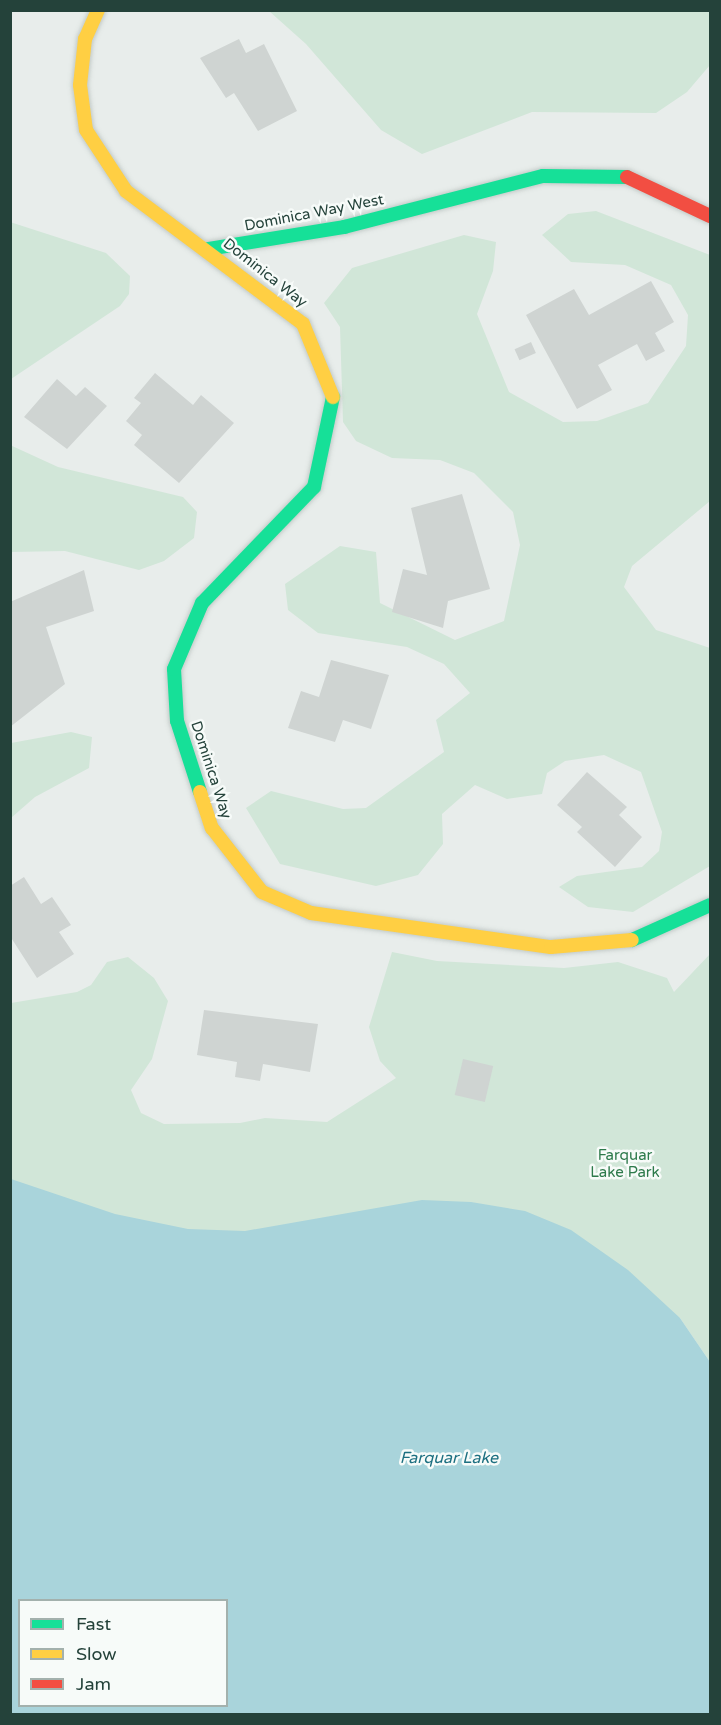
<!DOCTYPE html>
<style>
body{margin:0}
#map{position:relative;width:721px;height:1725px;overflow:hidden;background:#e8edeb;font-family:"Varela Round",sans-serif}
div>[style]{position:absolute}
.green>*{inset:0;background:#d1e6d8}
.water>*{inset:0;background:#a9d4db}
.building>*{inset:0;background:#cfd4d2;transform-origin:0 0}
.roads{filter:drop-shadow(0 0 2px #c3cbc8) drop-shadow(0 0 2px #c3cbc8)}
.fast>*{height:14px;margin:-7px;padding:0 7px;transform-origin:7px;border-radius:7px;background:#16e098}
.slow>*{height:14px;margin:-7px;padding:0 7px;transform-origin:7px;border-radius:7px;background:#ffcf43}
.jam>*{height:14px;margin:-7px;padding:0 7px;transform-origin:7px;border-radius:7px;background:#f24e42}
span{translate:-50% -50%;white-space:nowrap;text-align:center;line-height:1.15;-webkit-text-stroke:5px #f7fbf9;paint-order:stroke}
.street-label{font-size:15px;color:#24423a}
.park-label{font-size:15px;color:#2d7a4b}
.water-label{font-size:16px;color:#1c6f80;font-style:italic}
.frame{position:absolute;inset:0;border:12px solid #24423a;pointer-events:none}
.legend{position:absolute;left:18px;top:1599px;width:210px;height:108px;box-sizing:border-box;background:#f7fbf9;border:2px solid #a3b1ad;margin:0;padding:8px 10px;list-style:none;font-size:18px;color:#24423a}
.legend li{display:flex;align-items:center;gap:12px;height:30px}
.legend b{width:30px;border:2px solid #a3b1ad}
</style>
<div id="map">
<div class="green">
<div style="clip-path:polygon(269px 11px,710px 11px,710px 65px,687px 92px,656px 113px,532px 112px,422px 154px,381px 130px,306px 44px)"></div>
<div style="clip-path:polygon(596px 211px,710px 255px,710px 501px,632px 566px,624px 587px,656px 630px,710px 648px,710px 866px,633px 912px,588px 907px,559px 887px,577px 876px,642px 867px,659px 851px,662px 832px,641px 772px,604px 755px,565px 761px,547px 773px,542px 794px,507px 799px,475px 785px,442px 814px,443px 844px,418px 875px,376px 886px,280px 864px,246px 808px,271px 791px,343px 809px,366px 808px,444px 752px,436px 720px,470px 693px,444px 664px,407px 647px,318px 633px,288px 610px,285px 584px,340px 546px,376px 552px,380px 603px,455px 640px,504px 621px,520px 545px,513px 512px,474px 473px,440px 460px,392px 458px,356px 441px,343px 422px,340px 327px,324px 303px,352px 268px,464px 235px,496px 242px,493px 271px,477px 314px,509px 392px,563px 422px,597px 421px,648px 403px,686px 346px,688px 315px,671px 285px,625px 265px,571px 262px,542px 235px,568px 214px)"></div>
<div style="clip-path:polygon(10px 222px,106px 253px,130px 276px,129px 294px,120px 306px,11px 379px)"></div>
<div style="clip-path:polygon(10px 445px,58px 467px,183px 497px,197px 512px,194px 538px,164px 561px,139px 570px,65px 551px,11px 552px)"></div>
<div style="clip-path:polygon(71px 732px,92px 737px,89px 768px,35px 797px,11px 818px,11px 743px)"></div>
<div style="clip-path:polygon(392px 952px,437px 961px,564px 968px,618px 962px,667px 978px,674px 992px,710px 954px,710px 1362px,680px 1318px,11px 1215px,11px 1003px,77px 992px,91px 985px,107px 962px,128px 957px,154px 978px,168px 1001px,152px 1059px,131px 1090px,141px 1113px,164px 1124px,240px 1123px,265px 1118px,327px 1122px,396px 1078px,380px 1061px,369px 1027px)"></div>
</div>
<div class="water">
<div style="clip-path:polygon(evenodd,11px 1179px,115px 1214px,188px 1229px,245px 1231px,422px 1200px,471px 1202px,525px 1211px,571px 1230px,628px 1270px,680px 1318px,710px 1362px,710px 1714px,11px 1714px,11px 1179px,20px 1600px,226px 1600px,226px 1706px,20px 1706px,20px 1600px)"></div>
</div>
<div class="building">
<div style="clip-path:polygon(239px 39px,246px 53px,264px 44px,297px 111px,258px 131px,234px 93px,226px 98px,200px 58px)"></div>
<div style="clip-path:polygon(651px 281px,674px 322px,655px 333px,665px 351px,646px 361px,637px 344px,598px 365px,612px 390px,577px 409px,526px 315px,574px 289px,589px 315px)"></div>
<div style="left:531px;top:342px;width:12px;height:18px;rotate:66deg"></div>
<div style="clip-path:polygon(155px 373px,193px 405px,201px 395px,234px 423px,179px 483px,134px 445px,142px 435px,126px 421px,141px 403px,134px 398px)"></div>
<div style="clip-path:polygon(57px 379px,76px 396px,85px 387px,107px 406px,67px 449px,24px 417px)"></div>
<div style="clip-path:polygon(462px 494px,490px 589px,448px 601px,443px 628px,392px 612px,403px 569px,427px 575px,411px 508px)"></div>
<div style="clip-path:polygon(84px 570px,94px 611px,46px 627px,65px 684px,10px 727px,10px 602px)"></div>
<div style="clip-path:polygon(331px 660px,389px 675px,371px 729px,343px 720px,335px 742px,288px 728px,301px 691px,319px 697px)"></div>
<div style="clip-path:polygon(587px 772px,627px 807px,619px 815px,642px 837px,615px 867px,577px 832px,582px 827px,557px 805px)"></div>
<div style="clip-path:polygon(24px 877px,41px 904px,52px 897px,71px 925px,59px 932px,74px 954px,37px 978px,10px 936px,10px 886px)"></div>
<div style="clip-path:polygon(204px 1010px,318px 1024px,310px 1072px,263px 1064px,260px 1081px,235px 1077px,237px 1062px,197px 1055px)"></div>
<div style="left:463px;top:1059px;width:31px;height:37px;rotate:13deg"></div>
</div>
<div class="roads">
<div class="fast">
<div style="left:208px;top:249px;width:138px;rotate:-9.2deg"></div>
<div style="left:344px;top:227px;width:205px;rotate:-14.4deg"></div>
<div style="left:543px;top:176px;width:84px;rotate:0.7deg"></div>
<div style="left:200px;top:792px;width:75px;rotate:-107.9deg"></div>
<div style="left:177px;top:721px;width:52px;rotate:-93.3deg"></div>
<div style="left:174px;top:669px;width:72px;rotate:-67deg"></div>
<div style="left:202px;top:603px;width:161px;rotate:-46deg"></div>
<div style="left:314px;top:487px;width:92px;rotate:-78.1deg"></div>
<div style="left:632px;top:940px;width:85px;rotate:-24.2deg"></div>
</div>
<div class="slow">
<div style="left:98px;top:10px;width:32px;rotate:114deg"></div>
<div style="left:85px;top:39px;width:46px;rotate:96.2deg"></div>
<div style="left:80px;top:85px;width:45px;rotate:82.4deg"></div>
<div style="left:86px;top:130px;width:73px;rotate:56.7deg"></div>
<div style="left:126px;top:191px;width:221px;rotate:36.9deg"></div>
<div style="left:303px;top:324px;width:79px;rotate:67.7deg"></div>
<div style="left:200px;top:792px;width:38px;rotate:72deg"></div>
<div style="left:212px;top:828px;width:81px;rotate:52deg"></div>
<div style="left:262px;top:892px;width:53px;rotate:23.2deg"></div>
<div style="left:311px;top:913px;width:242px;rotate:8.1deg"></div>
<div style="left:551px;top:947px;width:81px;rotate:-4.9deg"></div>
</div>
<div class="jam">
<div style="left:627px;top:177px;width:92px;rotate:25.2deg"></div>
</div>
</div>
<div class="street-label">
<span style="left:314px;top:213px;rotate:-11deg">Dominica Way West</span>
<span style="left:265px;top:273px;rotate:38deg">Dominica Way</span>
<span style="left:211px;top:770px;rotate:72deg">Dominica Way</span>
</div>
<div class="park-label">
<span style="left:625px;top:1164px">Farquar<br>Lake Park</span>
</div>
<div class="water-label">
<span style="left:449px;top:1458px">Farquar Lake</span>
</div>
<div class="frame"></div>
<ul class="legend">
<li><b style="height:8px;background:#16e098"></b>Fast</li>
<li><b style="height:8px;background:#ffcf43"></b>Slow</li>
<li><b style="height:8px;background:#f24e42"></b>Jam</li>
</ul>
</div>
